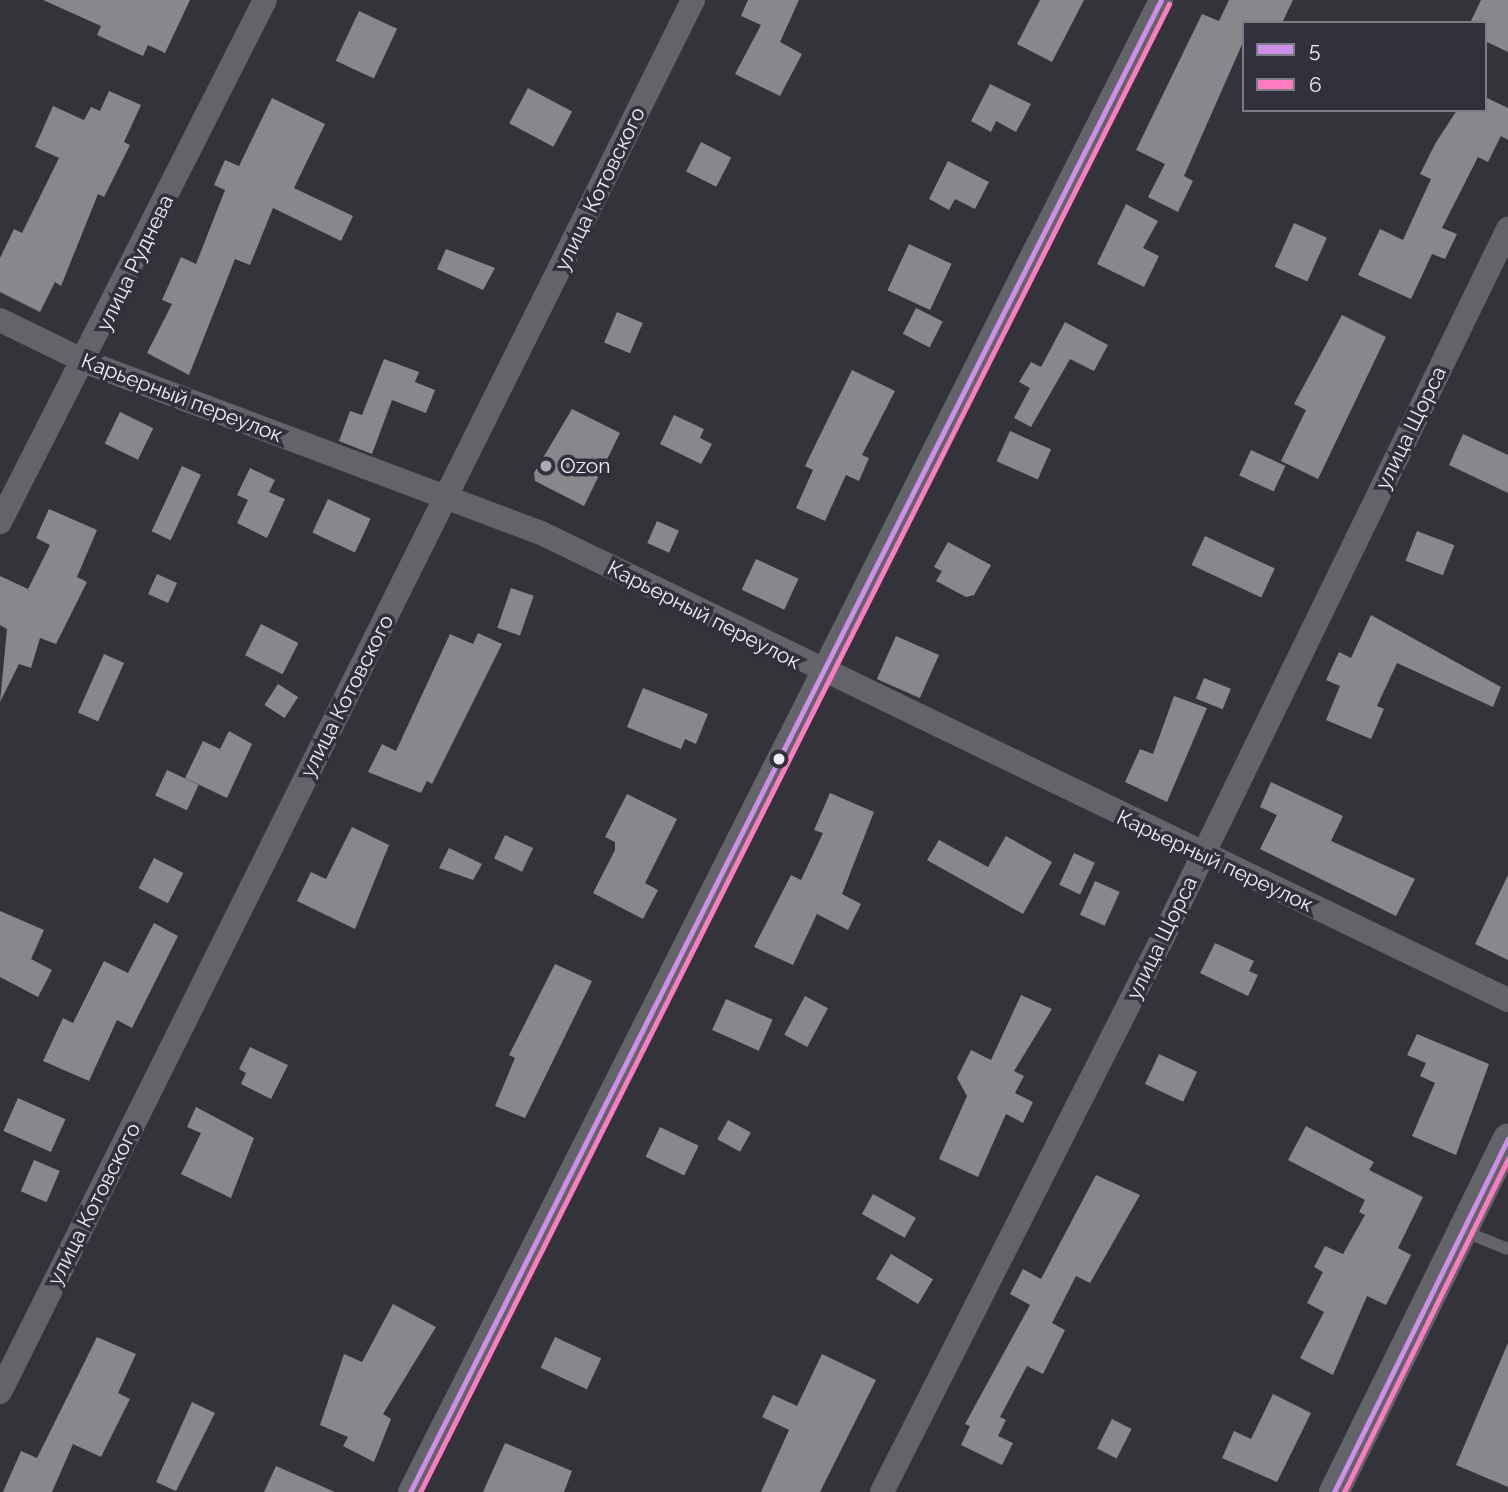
<!DOCTYPE html>
<meta charset="utf-8">
<style>
body{margin:0}
#map{position:relative;width:1508px;height:1492px;overflow:hidden;background:#33343a;font-family:Raleway,sans-serif}
div>[style]{position:absolute}
.building>*{inset:0;background:#87878c;transform-origin:0 0}
.service>*{height:12px;margin:-6px;padding:0 6px;transform-origin:6px;border-radius:6px;background:#636469}
.minor>*{height:24px;margin:-12px;padding:0 12px;transform-origin:12px;border-radius:12px;background:#636469}
.tertiary>*{height:30px;margin:-15px;padding:0 15px;transform-origin:15px;border-radius:15px;background:#636469}
.bus-1>*{height:5px;margin:-2.5px;padding:0 2.5px;transform-origin:2.5px;border-radius:2.5px;background:#ce8fe9}
.bus-2>*{height:5px;margin:-2.5px;padding:0 2.5px;transform-origin:2.5px;border-radius:2.5px;background:#fe7ac1}
.dots>*{width:19px;height:19px;translate:-50% -50%;box-sizing:border-box;border:4px solid #30313d;border-radius:50%}
span{translate:-50% -50%;white-space:nowrap;text-align:center;line-height:1.15;-webkit-text-stroke:7px #30313d;paint-order:stroke}
.street-label{font-size:21px;color:#ebecf4}
.poi-label{font-size:21px;color:#ebecf4}
.left{translate:0 -50%;text-align:left}
.legend{position:absolute;left:1242px;top:21px;width:245px;height:91px;box-sizing:border-box;background:#30313d;border:2px solid #7b7c86;margin:0;padding:9px 12px;list-style:none;font-size:21px;color:#ebecf4}
.legend li{display:flex;align-items:center;gap:14px;height:35px}
.legend b{width:35px;border:2px solid #7b7c86}
</style>
<div id="map">
<div class="building">
<div style="clip-path:polygon(43px 0,190px 0,165px 53px,148px 45px,143px 56px,97px 35px,101px 26px)"></div>
<div style="clip-path:polygon(748px 0,799px 0,780px 42px,802px 54px,780px 96px,735px 74px,761px 25px,741px 16px)"></div>
<div style="clip-path:polygon(1040px 0,1084px 0,1052px 62px,1017px 44px)"></div>
<div style="clip-path:polygon(1229px 0,1293px 0,1282px 23px,1244px 23px,1244px 40px,1184px 176px,1193px 181px,1178px 212px,1148px 197px,1165px 164px,1136px 150px,1202px 14px,1219px 21px)"></div>
<div style="clip-path:polygon(1481px 0,1508px 0,1508px 52px,1485px 41px,1485px 23px,1470px 23px)"></div>
<div style="left:359px;top:11px;width:42px;height:55px;rotate:25deg"></div>
<div style="clip-path:polygon(990px 84px,1031px 104px,1016px 132px,996px 121px,991px 132px,971px 121px)"></div>
<div style="left:528px;top:88px;width:50px;height:40px;rotate:28deg"></div>
<div style="clip-path:polygon(109px 91px,141px 105px,124px 142px,130px 145px,104px 197px,98px 194px,61px 286px,55px 282px,40px 312px,0 292px,0 258px,14px 229px,22px 233px,59px 158px,35px 147px,53px 106px,84px 120px,91px 107px,100px 111px)"></div>
<div style="clip-path:polygon(1485px 97px,1508px 108px,1508px 140px,1501px 136px,1488px 162px,1478px 157px,1442px 228px,1457px 234px,1445px 259px,1432px 254px,1411px 299px,1358px 275px,1380px 229px,1403px 240px,1431px 179px,1420px 174px,1435px 144px,1457px 110px,1485px 110px)"></div>
<div style="clip-path:polygon(272px 98px,325px 124px,294px 188px,353px 216px,341px 241px,273px 208px,250px 265px,235px 259px,189px 375px,147px 353px,172px 304px,162px 300px,181px 257px,196px 264px,225px 190px,214px 185px,225px 160px,239px 166px)"></div>
<div style="left:701px;top:142px;width:34px;height:33px;rotate:27deg"></div>
<div style="clip-path:polygon(948px 161px,989px 182px,975px 209px,955px 199px,949px 210px,929px 199px)"></div>
<div style="clip-path:polygon(1126px 204px,1158px 221px,1143px 248px,1159px 256px,1144px 287px,1097px 264px)"></div>
<div style="left:1294px;top:223px;width:36px;height:48px;rotate:24deg"></div>
<div style="left:909px;top:244px;width:47px;height:51px;rotate:25deg"></div>
<div style="clip-path:polygon(446px 249px,495px 268px,483px 290px,437px 269px)"></div>
<div style="left:916px;top:308px;width:30px;height:29px;rotate:27deg"></div>
<div style="left:617px;top:312px;width:28px;height:33px;rotate:23deg"></div>
<div style="clip-path:polygon(1342px 315px,1386px 337px,1318px 479px,1281px 461px,1306px 410px,1294px 404px)"></div>
<div style="clip-path:polygon(1065px 322px,1108px 345px,1094px 371px,1070px 359px,1031px 427px,1014px 418px,1030px 388px,1019px 382px,1031px 362px,1041px 367px)"></div>
<div style="clip-path:polygon(384px 359px,419px 372px,415px 382px,435px 390px,426px 413px,392px 400px,372px 454px,339px 441px,350px 411px,362px 415px)"></div>
<div style="clip-path:polygon(852px 370px,895px 391px,862px 455px,869px 458px,859px 481px,846px 475px,825px 521px,796px 508px,813px 470px,805px 466px)"></div>
<div style="clip-path:polygon(572px 409px,620px 433px,584px 506px,535px 481px,534px 473px)"></div>
<div style="left:120px;top:412px;width:37px;height:35px;rotate:26deg"></div>
<div style="clip-path:polygon(674px 415px,704px 429px,700px 438px,712px 444px,701px 464px,660px 444px)"></div>
<div style="left:1010px;top:431px;width:45px;height:33px;rotate:24deg"></div>
<div style="clip-path:polygon(1463px 434px,1508px 455px,1508px 493px,1449px 465px)"></div>
<div style="left:1251px;top:450px;width:38px;height:28px;rotate:25deg"></div>
<div style="left:182px;top:466px;width:21px;height:72px;rotate:25deg"></div>
<div style="clip-path:polygon(250px 468px,275px 480px,269px 492px,285px 499px,267px 538px,237px 523px,248px 500px,237px 495px)"></div>
<div style="left:328px;top:499px;width:47px;height:37px;rotate:25deg"></div>
<div style="clip-path:polygon(49px 509px,97px 530px,77px 577px,87px 582px,56px 644px,40px 638px,31px 668px,19px 664px,0 702px,7px 629px,0 625px,0 576px,28px 589px,50px 545px,36px 538px)"></div>
<div style="left:657px;top:521px;width:24px;height:24px;rotate:24deg"></div>
<div style="left:1417px;top:531px;width:40px;height:32px;rotate:21deg"></div>
<div style="left:1205px;top:536px;width:77px;height:32px;rotate:25deg"></div>
<div style="clip-path:polygon(948px 542px,991px 565px,974px 595px,966px 597px,936px 581px,942px 571px,934px 567px)"></div>
<div style="left:756px;top:559px;width:47px;height:34px;rotate:25deg"></div>
<div style="left:157px;top:574px;width:22px;height:22px;rotate:24deg"></div>
<div style="left:511px;top:588px;width:24px;height:42px;rotate:19deg"></div>
<div style="clip-path:polygon(1371px 615px,1501px 687px,1493px 707px,1397px 663px,1377px 706px,1384px 709px,1371px 739px,1326px 720px,1340px 686px,1326px 680px,1339px 652px,1351px 658px)"></div>
<div style="left:261px;top:624px;width:42px;height:35px;rotate:27deg"></div>
<div style="clip-path:polygon(478px 633px,502px 644px,432px 784px,427px 781px,421px 793px,368px 772px,382px 744px,396px 751px,450px 634px,473px 644px)"></div>
<div style="left:896px;top:636px;width:47px;height:47px;rotate:24deg"></div>
<div style="left:104px;top:654px;width:22px;height:64px;rotate:24deg"></div>
<div style="left:1204px;top:678px;width:29px;height:22px;rotate:22deg"></div>
<div style="left:278px;top:684px;width:24px;height:25px;rotate:33deg"></div>
<div style="clip-path:polygon(643px 688px,708px 714px,696px 744px,685px 739px,681px 749px,627px 727px)"></div>
<div style="clip-path:polygon(1174px 696px,1207px 708px,1167px 802px,1125px 782px,1140px 749px,1153px 754px)"></div>
<div style="clip-path:polygon(229px 731px,252px 744px,227px 798px,185px 778px,203px 741px,220px 749px)"></div>
<div style="left:167px;top:770px;width:35px;height:28px;rotate:25deg"></div>
<div style="clip-path:polygon(1271px 782px,1343px 816px,1331px 841px,1415px 879px,1396px 916px,1260px 849px,1277px 815px,1260px 807px)"></div>
<div style="clip-path:polygon(830px 793px,874px 812px,842px 894px,861px 904px,848px 930px,817px 914px,793px 965px,754px 947px,791px 875px,801px 880px,823px 833px,814px 830px)"></div>
<div style="clip-path:polygon(627px 794px,677px 819px,645px 883px,658px 890px,643px 919px,593px 893px,615px 850px,615px 842px,605px 837px)"></div>
<div style="clip-path:polygon(352px 827px,389px 845px,355px 929px,297px 901px,311px 872px,326px 879px)"></div>
<div style="left:505px;top:835px;width:31px;height:26px;rotate:25deg"></div>
<div style="clip-path:polygon(1006px 836px,1052px 862px,1023px 914px,927px 860px,939px 840px,988px 867px)"></div>
<div style="clip-path:polygon(449px 848px,482px 864px,473px 880px,439px 868px)"></div>
<div style="left:1074px;top:853px;width:23px;height:35px;rotate:25deg"></div>
<div style="left:154px;top:858px;width:33px;height:34px;rotate:27deg"></div>
<div style="clip-path:polygon(1508px 875px,1508px 960px,1475px 944px)"></div>
<div style="left:1095px;top:881px;width:27px;height:37px;rotate:24deg"></div>
<div style="clip-path:polygon(0 911px,44px 930px,31px 959px,52px 970px,38px 997px,0 977px)"></div>
<div style="clip-path:polygon(154px 923px,178px 936px,132px 1028px,117px 1020px,89px 1081px,43px 1061px,63px 1018px,73px 1023px,104px 961px,128px 973px)"></div>
<div style="clip-path:polygon(1215px 943px,1254px 961px,1249px 971px,1258px 975px,1248px 996px,1200px 973px)"></div>
<div style="clip-path:polygon(555px 964px,592px 981px,525px 1118px,495px 1106px,515px 1058px,509px 1055px)"></div>
<div style="clip-path:polygon(1021px 995px,1052px 1009px,1014px 1071px,1024px 1076px,1015px 1093px,1033px 1102px,1023px 1123px,1006px 1114px,978px 1177px,939px 1159px,967px 1096px,957px 1078px,971px 1050px,991px 1060px)"></div>
<div style="left:805px;top:996px;width:26px;height:44px;rotate:28deg"></div>
<div style="left:726px;top:999px;width:51px;height:34px;rotate:24deg"></div>
<div style="clip-path:polygon(1417px 1034px,1489px 1064px,1456px 1155px,1412px 1136px,1435px 1083px,1420px 1076px,1426px 1063px,1407px 1055px)"></div>
<div style="clip-path:polygon(250px 1047px,288px 1065px,271px 1099px,241px 1084px,246px 1073px,239px 1069px)"></div>
<div style="left:1159px;top:1054px;width:42px;height:33px;rotate:25deg"></div>
<div style="left:18px;top:1098px;width:52px;height:36px;rotate:24deg"></div>
<div style="clip-path:polygon(196px 1107px,254px 1138px,231px 1198px,181px 1174px,201px 1133px,187px 1127px)"></div>
<div style="left:728px;top:1120px;width:26px;height:22px;rotate:29deg"></div>
<div style="clip-path:polygon(1306px 1126px,1374px 1162px,1369px 1170px,1423px 1197px,1398px 1248px,1411px 1255px,1386px 1305px,1367px 1296px,1333px 1375px,1300px 1358px,1324px 1312px,1307px 1303px,1323px 1272px,1314px 1267px,1325px 1246px,1343px 1254px,1365px 1215px,1359px 1212px,1365px 1200px,1288px 1160px)"></div>
<div style="left:660px;top:1127px;width:43px;height:33px;rotate:26deg"></div>
<div style="left:34px;top:1160px;width:28px;height:34px;rotate:23deg"></div>
<div style="clip-path:polygon(1096px 1175px,1140px 1195px,1090px 1283px,1076px 1276px,1052px 1323px,1065px 1330px,1043px 1374px,1027px 1366px,1000px 1417px,1006px 1420px,998px 1436px,1013px 1443px,1002px 1465px,961px 1445px,970px 1426px,965px 1424px,1030px 1305px,1010px 1294px,1023px 1269px,1041px 1279px)"></div>
<div style="left:873px;top:1194px;width:49px;height:23px;rotate:29deg"></div>
<div style="left:891px;top:1254px;width:49px;height:29px;rotate:31deg"></div>
<div style="clip-path:polygon(393px 1304px,436px 1327px,383px 1414px,391px 1419px,374px 1462px,343px 1446px,348px 1437px,320px 1425px,344px 1354px,362px 1362px)"></div>
<div style="clip-path:polygon(97px 1337px,136px 1354px,118px 1393px,130px 1399px,101px 1457px,73px 1444px,52px 1492px,3px 1492px,21px 1451px,37px 1458px)"></div>
<div style="left:555px;top:1337px;width:51px;height:34px;rotate:25deg"></div>
<div style="clip-path:polygon(1508px 1343px,1508px 1487px,1456px 1465px)"></div>
<div style="clip-path:polygon(822px 1354px,876px 1380px,820px 1492px,761px 1492px,789px 1430px,762px 1417px,773px 1395px,797px 1406px)"></div>
<div style="clip-path:polygon(1273px 1394px,1311px 1413px,1277px 1482px,1222px 1458px,1234px 1431px,1251px 1439px)"></div>
<div style="clip-path:polygon(192px 1402px,215px 1413px,176px 1491px,156px 1482px)"></div>
<div style="left:1112px;top:1419px;width:22px;height:33px;rotate:27deg"></div>
<div style="clip-path:polygon(505px 1443px,572px 1471px,564px 1492px,483px 1492px)"></div>
<div style="clip-path:polygon(276px 1466px,335px 1492px,264px 1492px)"></div>
</div>
<div class="service">
<div style="left:1463px;top:1231px;width:48px;rotate:21.8deg"></div>
</div>
<div class="minor">
<div style="left:0;top:320px;width:96px;rotate:26deg"></div>
<div style="left:86px;top:362px;width:484px;rotate:20.6deg"></div>
<div style="left:539px;top:532px;width:1076px;rotate:25.78deg"></div>
<div style="left:0;top:522px;width:585px;rotate:-63.08deg"></div>
<div style="left:0;top:1392px;width:1555px;rotate:-63.53deg"></div>
<div style="left:410px;top:1492px;width:1670px;rotate:-63.28deg"></div>
<div style="left:882px;top:1492px;width:622px;rotate:-63.15deg"></div>
<div style="left:1163px;top:937px;width:788px;rotate:-64.02deg"></div>
</div>
<div class="tertiary">
<div style="left:1334px;top:1492px;width:394px;rotate:-63.8deg"></div>
</div>
<div class="bus-1">
<div style="left:410px;top:1492px;width:1670px;rotate:-63.28deg"></div>
<div style="left:1334px;top:1492px;width:394px;rotate:-63.8deg"></div>
</div>
<div class="bus-2">
<div style="left:420px;top:1492px;width:1666px;rotate:-63.28deg"></div>
<div style="left:1344px;top:1492px;width:372px;rotate:-63.8deg"></div>
</div>
<div class="dots">
<div style="left:546px;top:466px;background:#abacb3"></div>
<div style="left:779px;top:759px;background:#ebecf4"></div>
</div>
<div class="street-label">
<span style="left:600px;top:189px;rotate:-64deg">улица Котовского</span>
<span style="left:135px;top:263px;rotate:-64deg">улица Руднева</span>
<span style="left:182px;top:398px;rotate:21deg">Карьерный переулок</span>
<span style="left:1411px;top:428px;rotate:-64deg">улица Щорса</span>
<span style="left:704px;top:615px;rotate:27deg">Карьерный переулок</span>
<span style="left:347px;top:696px;rotate:-63deg">улица Котовского</span>
<span style="left:1215px;top:861px;rotate:25deg">Карьерный переулок</span>
<span style="left:1162px;top:938px;rotate:-64deg">улица Щорса</span>
<span style="left:94px;top:1204px;rotate:-63deg">улица Котовского</span>
</div>
<div class="poi-label">
<span class="left" style="left:560px;top:466px">Ozon</span>
</div>
<ul class="legend">
<li><b style="height:9px;background:#ce8fe9"></b>5</li>
<li><b style="height:9px;background:#fe7ac1"></b>6</li>
</ul>
</div>
